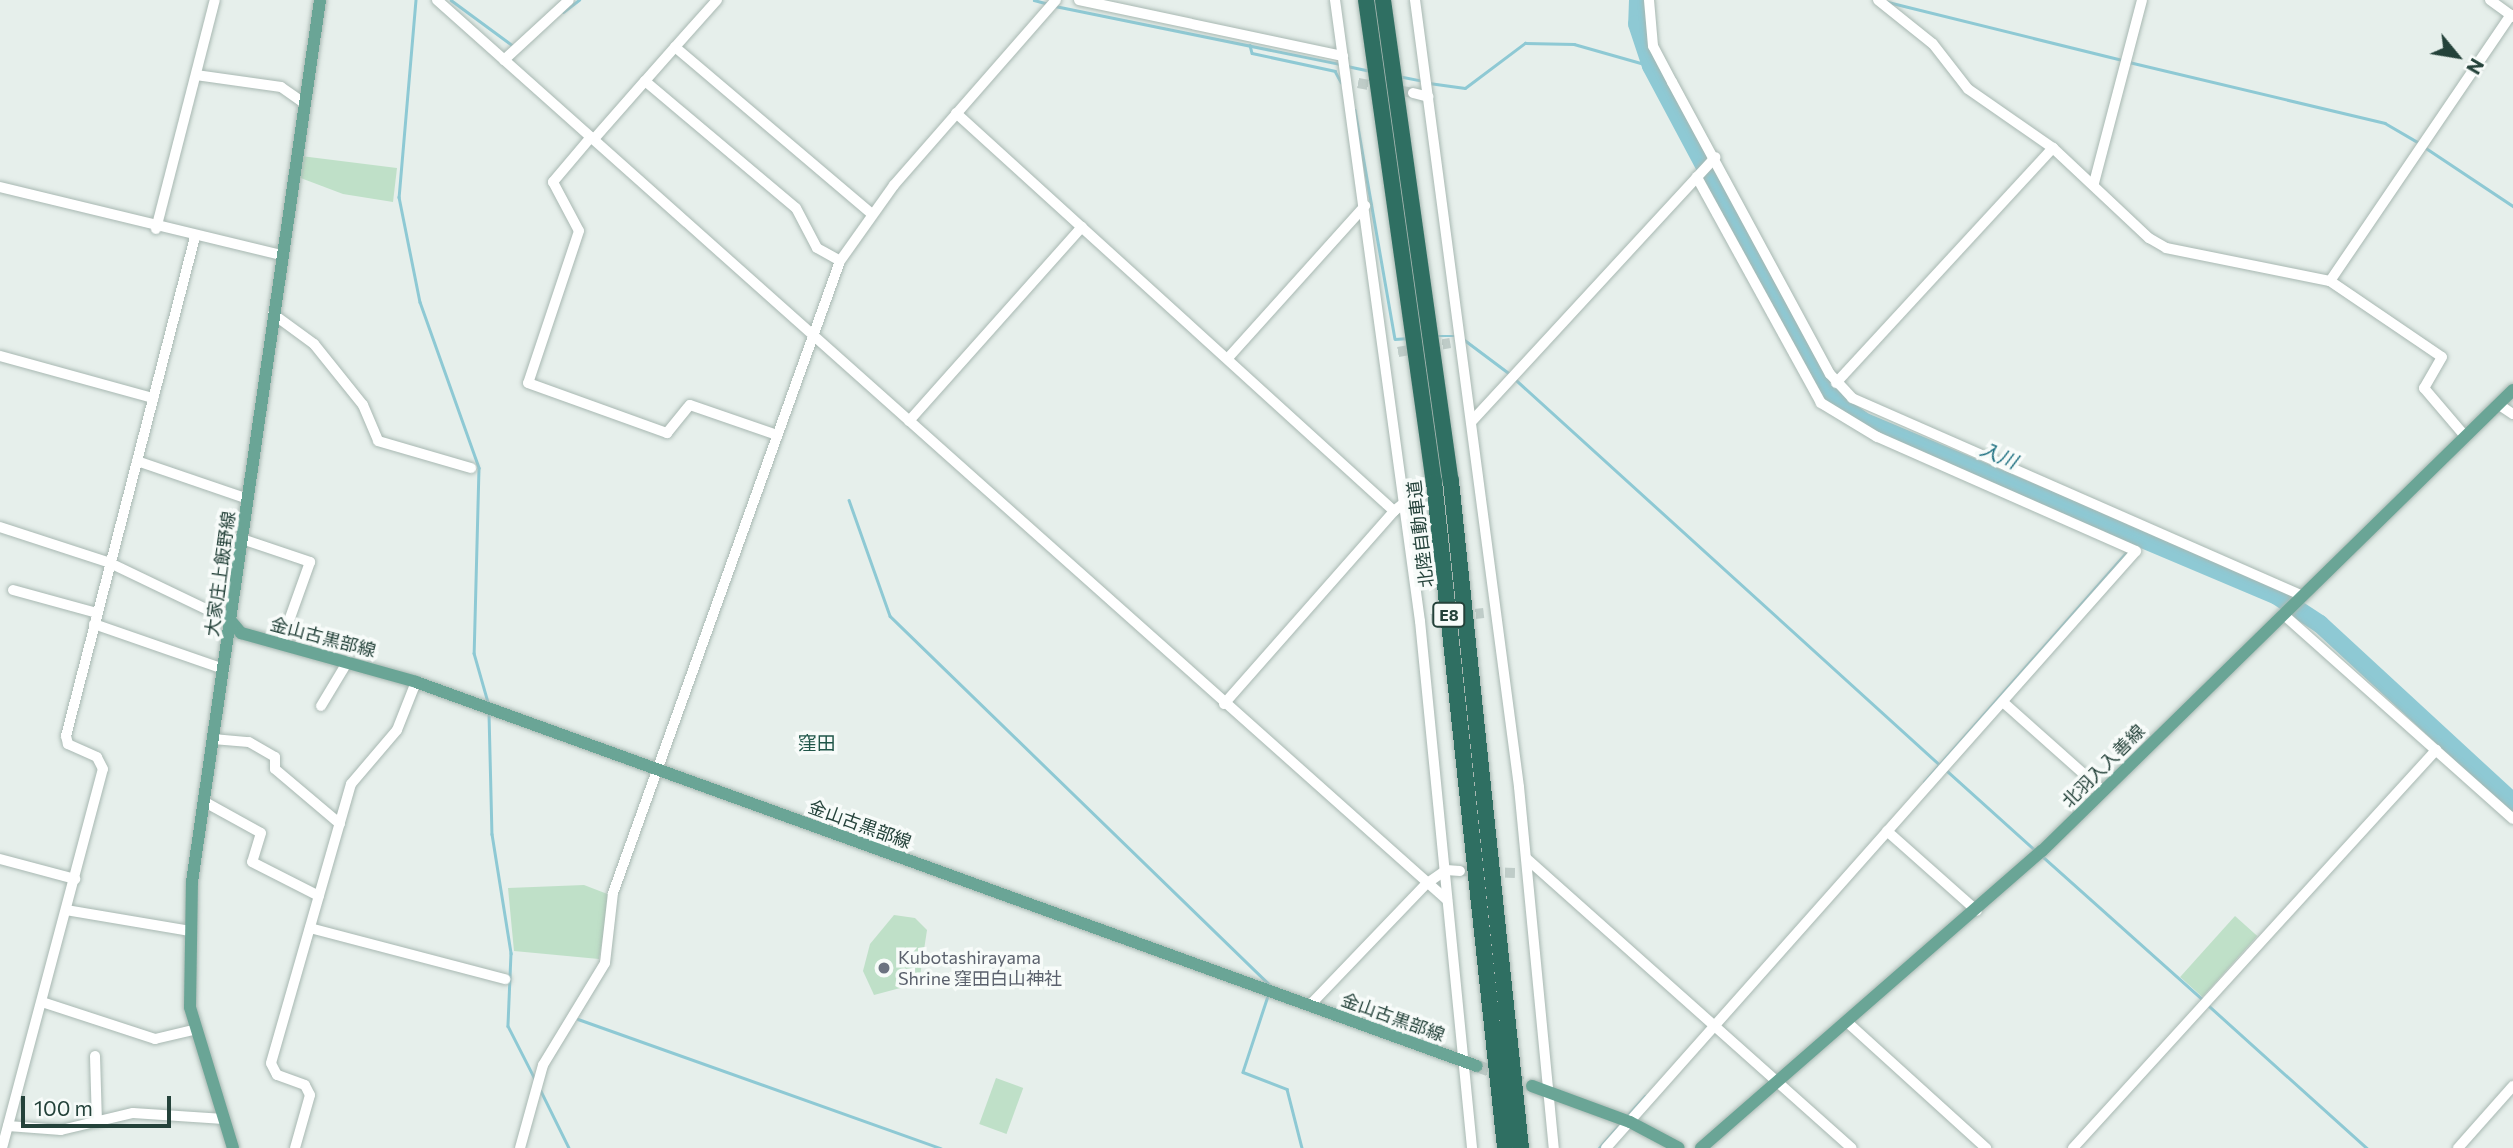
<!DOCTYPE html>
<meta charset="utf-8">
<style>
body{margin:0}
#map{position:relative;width:2513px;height:1148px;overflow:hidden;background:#e6efeb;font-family:Commissioner,"Noto Sans JP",sans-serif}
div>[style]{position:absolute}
.green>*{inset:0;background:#bfe0c8;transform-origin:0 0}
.stream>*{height:2.5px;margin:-1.25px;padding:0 1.25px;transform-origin:1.25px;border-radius:1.25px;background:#8ec9d4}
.river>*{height:18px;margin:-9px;padding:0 9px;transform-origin:9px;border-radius:9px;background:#8ec9d4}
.minor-tunnel>*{height:10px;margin-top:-5px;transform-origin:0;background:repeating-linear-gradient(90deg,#bfccc8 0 10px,transparent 0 15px)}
.major-tunnel>*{height:12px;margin-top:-6px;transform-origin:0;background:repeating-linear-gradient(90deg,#bfccc8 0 12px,transparent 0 18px)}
.roads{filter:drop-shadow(0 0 2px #a8b8b2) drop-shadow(0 0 2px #a8b8b2)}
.minor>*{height:10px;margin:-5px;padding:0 5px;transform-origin:5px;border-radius:5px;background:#fff}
.major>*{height:12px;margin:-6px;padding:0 6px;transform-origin:6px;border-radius:6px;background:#6aa596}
.highway>*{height:16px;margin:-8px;padding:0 8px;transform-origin:8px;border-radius:8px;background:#2f6f62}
.dots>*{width:19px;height:19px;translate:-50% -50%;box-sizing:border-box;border:4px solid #f7fbf9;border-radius:50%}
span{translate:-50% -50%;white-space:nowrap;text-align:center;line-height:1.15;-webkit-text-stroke:7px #f7fbf9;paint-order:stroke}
.shield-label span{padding:2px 5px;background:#f7fbf9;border:2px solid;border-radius:5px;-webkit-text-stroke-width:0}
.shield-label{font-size:16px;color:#24423a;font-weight:700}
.street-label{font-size:18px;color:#24423a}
.worship-label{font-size:18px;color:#5b616d}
.left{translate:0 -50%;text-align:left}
.water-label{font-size:19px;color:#1c6f80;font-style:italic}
.neighbourhood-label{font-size:19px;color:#1f5548}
.north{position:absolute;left:2422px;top:21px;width:70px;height:70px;-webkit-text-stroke:5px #f7fbf9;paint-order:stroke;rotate:120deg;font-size:19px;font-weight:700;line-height:28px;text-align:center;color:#24423a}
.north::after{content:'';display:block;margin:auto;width:24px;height:32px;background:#24423a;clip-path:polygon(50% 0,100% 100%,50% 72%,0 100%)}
.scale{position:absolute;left:21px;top:1096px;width:150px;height:32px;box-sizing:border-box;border:4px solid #24423a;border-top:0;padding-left:9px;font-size:21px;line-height:24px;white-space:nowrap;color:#24423a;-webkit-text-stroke:5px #f7fbf9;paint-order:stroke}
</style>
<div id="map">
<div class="green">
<div style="clip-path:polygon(301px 156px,397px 168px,393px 202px,343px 194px,298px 177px)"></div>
<div style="clip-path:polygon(584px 885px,610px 895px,599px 959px,514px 951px,508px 888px)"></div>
<div style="clip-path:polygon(894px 915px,915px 918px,927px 930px,919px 983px,874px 995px,863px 971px,870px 944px)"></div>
<div style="left:2235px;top:916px;width:30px;height:82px;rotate:42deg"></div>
<div style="left:996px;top:1078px;width:29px;height:49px;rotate:20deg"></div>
</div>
<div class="stream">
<div style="left:416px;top:0;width:198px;rotate:94.9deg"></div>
<div style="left:399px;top:197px;width:107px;rotate:78.7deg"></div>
<div style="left:420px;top:302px;width:176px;rotate:70.4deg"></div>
<div style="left:479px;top:468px;width:185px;rotate:91.5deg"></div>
<div style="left:474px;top:653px;width:51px;rotate:74.1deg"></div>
<div style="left:451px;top:0;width:76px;rotate:36.4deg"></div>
<div style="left:1034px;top:0;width:16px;rotate:15deg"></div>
<div style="left:1888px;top:2px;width:242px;rotate:13.9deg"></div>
<div style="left:1055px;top:6px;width:291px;rotate:11.5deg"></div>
<div style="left:563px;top:12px;width:20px;rotate:-37deg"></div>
<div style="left:1250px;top:45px;width:8px;rotate:76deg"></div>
<div style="left:1252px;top:53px;width:85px;rotate:12.2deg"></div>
<div style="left:1335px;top:71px;width:13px;rotate:61deg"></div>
<div style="left:2129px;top:62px;width:263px;rotate:13.4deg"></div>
<div style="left:2385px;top:123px;width:42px;rotate:30.3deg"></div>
<div style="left:1347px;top:66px;width:25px;rotate:12deg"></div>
<div style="left:1398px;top:76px;width:25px;rotate:11deg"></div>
<div style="left:1429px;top:83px;width:36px;rotate:8deg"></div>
<div style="left:1465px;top:88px;width:75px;rotate:-36.9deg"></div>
<div style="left:1525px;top:43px;width:49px;rotate:1.2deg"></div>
<div style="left:1574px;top:44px;width:80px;rotate:15.9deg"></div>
<div style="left:1355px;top:110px;width:232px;rotate:80.1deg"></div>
<div style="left:1395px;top:339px;width:13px;rotate:-4deg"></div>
<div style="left:2426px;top:148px;width:105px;rotate:33.7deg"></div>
<div style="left:1435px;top:336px;width:21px"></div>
<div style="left:1462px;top:338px;width:60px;rotate:36.9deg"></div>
<div style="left:1515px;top:379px;width:574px;rotate:42.25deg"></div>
<div style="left:849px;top:500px;width:123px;rotate:70.5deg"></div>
<div style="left:890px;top:616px;width:528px;rotate:44.16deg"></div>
<div style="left:2132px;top:546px;width:11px;rotate:-49deg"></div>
<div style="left:489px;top:713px;width:121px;rotate:88.6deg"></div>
<div style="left:492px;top:834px;width:121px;rotate:80.9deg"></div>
<div style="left:511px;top:953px;width:73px;rotate:92.4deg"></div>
<div style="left:508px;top:1026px;width:59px;rotate:63deg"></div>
<div style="left:1945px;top:769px;width:122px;rotate:42deg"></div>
<div style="left:1924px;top:782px;width:308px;rotate:-48.6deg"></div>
<div style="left:2041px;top:855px;width:217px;rotate:41.8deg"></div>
<div style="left:1268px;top:996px;width:80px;rotate:108.2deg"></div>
<div style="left:1243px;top:1072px;width:47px;rotate:21.1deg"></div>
<div style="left:1287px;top:1089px;width:61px;rotate:75.7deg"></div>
<div style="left:2208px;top:1005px;width:214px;rotate:42deg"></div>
<div style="left:578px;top:1019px;width:385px;rotate:19.6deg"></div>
<div style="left:541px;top:1091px;width:64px;rotate:63.8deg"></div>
<div style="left:1626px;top:1117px;width:28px;rotate:-48deg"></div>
<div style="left:1599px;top:1148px;width:32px;rotate:-49deg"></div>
</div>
<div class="river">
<div style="left:1638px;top:0;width:24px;rotate:92deg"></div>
<div style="left:1637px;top:24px;width:44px;rotate:71.6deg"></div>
<div style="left:1651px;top:66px;width:353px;rotate:61.9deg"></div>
<div style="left:1817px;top:377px;width:35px;rotate:51deg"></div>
<div style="left:1839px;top:404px;width:29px;rotate:35deg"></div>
<div style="left:1863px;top:421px;width:449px;rotate:22.9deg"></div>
<div style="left:2277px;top:596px;width:51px;rotate:33.1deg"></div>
<div style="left:2320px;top:624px;width:263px;rotate:42.7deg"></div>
</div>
<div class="minor-tunnel">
<div style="left:1358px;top:83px;width:56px;rotate:10.3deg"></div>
<div style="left:1398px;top:352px;width:53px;rotate:-9.8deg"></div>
<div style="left:1431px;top:619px;width:53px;rotate:-6.5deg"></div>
<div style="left:1460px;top:871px;width:55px;rotate:2.1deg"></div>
</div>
<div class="major-tunnel">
<div style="left:1477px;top:1066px;width:59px;rotate:20deg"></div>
</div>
<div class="roads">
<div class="minor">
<div style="left:437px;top:0;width:1353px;rotate:41.7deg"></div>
<div style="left:1079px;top:0;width:270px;rotate:12deg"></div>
<div style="left:1335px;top:0;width:627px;rotate:82.21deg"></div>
<div style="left:1420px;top:621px;width:530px;rotate:84.36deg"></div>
<div style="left:1415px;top:0;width:794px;rotate:82.47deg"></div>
<div style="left:1519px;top:787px;width:363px;rotate:84.5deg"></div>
<div style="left:1649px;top:0;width:46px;rotate:85deg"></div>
<div style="left:1653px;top:46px;width:41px;rotate:62.2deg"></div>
<div style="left:1672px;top:82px;width:332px;rotate:61.6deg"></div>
<div style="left:1830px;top:374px;width:33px;rotate:47deg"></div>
<div style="left:1852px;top:398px;width:492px;rotate:23.7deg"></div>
<div style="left:1878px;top:0;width:70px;rotate:38.7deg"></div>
<div style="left:1933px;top:44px;width:57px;rotate:52.1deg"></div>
<div style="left:1968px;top:89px;width:103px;rotate:34.8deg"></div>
<div style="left:2053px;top:148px;width:132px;rotate:43.2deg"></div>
<div style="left:2149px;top:238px;width:20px;rotate:30deg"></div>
<div style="left:2166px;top:248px;width:167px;rotate:11.4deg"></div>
<div style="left:2330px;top:281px;width:135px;rotate:34.2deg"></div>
<div style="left:2442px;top:357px;width:36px;rotate:120deg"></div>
<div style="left:2424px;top:388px;width:63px;rotate:49.5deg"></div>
<div style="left:2490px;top:0;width:29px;rotate:36deg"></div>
<div style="left:675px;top:47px;width:63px;rotate:-48.2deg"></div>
<div style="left:504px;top:60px;width:88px;rotate:-42.7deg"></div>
<div style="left:196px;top:75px;width:86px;rotate:8deg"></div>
<div style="left:281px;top:87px;width:29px;rotate:35deg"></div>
<div style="left:645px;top:81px;width:45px;rotate:-48.6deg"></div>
<div style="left:675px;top:47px;width:258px;rotate:40.3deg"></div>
<div style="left:1413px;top:93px;width:16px;rotate:14deg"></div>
<div style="left:956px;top:113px;width:592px;rotate:42.26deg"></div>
<div style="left:1394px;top:511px;width:13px;rotate:-39deg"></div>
<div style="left:591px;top:137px;width:59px;rotate:130.2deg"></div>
<div style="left:553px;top:182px;width:55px;rotate:62deg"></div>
<div style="left:579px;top:231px;width:160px;rotate:108.5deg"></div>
<div style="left:528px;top:383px;width:148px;rotate:19.8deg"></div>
<div style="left:667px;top:433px;width:36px;rotate:-51deg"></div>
<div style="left:690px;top:405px;width:92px;rotate:19deg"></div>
<div style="left:594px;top:139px;width:77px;rotate:-48.7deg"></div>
<div style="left:645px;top:81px;width:197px;rotate:40.1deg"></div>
<div style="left:796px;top:208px;width:45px;rotate:62.3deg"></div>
<div style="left:817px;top:248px;width:26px;rotate:29deg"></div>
<div style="left:2094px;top:183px;width:189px;rotate:-75.3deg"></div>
<div style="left:0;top:187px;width:289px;rotate:13.6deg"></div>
<div style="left:156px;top:229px;width:236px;rotate:-75.6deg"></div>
<div style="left:2330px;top:281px;width:322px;rotate:-55.8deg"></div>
<div style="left:273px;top:314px;width:51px;rotate:36.2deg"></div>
<div style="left:314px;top:344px;width:78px;rotate:51.2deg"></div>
<div style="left:363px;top:405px;width:39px;rotate:67deg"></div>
<div style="left:378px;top:441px;width:97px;rotate:16.2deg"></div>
<div style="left:0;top:356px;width:159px;rotate:15.4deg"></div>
<div style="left:1228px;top:358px;width:205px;rotate:-48deg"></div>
<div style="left:1836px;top:383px;width:320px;rotate:-47.3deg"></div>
<div style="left:2498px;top:404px;width:18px;rotate:34deg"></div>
<div style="left:909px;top:421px;width:260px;rotate:-48.3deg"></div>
<div style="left:1472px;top:421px;width:359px;rotate:-47.3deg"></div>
<div style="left:137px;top:461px;width:117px;rotate:18.9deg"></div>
<div style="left:0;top:527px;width:116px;rotate:18.1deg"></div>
<div style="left:110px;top:563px;width:134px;rotate:25.6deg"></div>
<div style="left:242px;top:539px;width:72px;rotate:18.7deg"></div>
<div style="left:310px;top:562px;width:86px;rotate:109.7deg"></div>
<div style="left:13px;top:590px;width:87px;rotate:15.3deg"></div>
<div style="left:2283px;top:614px;width:308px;rotate:41.7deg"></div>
<div style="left:94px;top:624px;width:138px;rotate:19.1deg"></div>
<div style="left:2003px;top:702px;width:134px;rotate:41.7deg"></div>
<div style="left:1224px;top:704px;width:257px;rotate:-48.6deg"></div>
<div style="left:321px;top:706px;width:52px;rotate:-59deg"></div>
<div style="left:213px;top:739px;width:36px;rotate:5deg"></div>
<div style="left:249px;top:742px;width:30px;rotate:30deg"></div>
<div style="left:275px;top:757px;width:12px;rotate:90deg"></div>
<div style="left:275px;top:769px;width:85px;rotate:40.2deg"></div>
<div style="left:203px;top:801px;width:66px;rotate:28.9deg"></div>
<div style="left:261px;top:833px;width:30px;rotate:107deg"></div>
<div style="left:252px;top:862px;width:75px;rotate:26.9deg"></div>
<div style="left:1887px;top:831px;width:120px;rotate:41.6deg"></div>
<div style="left:1526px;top:858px;width:436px;rotate:41.7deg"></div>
<div style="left:0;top:859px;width:78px;rotate:14.9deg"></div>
<div style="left:66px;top:910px;width:126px;rotate:9.6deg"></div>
<div style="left:310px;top:928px;width:202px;rotate:14.7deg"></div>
<div style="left:42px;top:1002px;width:119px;rotate:18.1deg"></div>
<div style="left:155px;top:1039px;width:43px;rotate:-13.4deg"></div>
<div style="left:1310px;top:1005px;width:168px;rotate:-46.2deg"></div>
<div style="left:1426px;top:884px;width:24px;rotate:-35deg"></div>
<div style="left:1446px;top:870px;width:14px;rotate:4deg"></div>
<div style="left:1847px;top:1022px;width:188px;rotate:42.2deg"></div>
<div style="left:95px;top:1056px;width:66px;rotate:88.3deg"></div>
<div style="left:8px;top:1126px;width:53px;rotate:4.3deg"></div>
<div style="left:61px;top:1130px;width:74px;rotate:-13.3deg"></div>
<div style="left:133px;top:1113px;width:91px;rotate:3.8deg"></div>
<div style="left:2px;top:1148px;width:392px;rotate:-75.1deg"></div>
<div style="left:103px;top:769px;width:13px;rotate:-117deg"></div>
<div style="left:97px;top:757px;width:32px;rotate:-156deg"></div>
<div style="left:68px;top:744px;width:8px;rotate:-104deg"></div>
<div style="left:66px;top:736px;width:515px;rotate:-75.51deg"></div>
<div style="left:295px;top:1148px;width:55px;rotate:-74.2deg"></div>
<div style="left:310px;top:1095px;width:11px;rotate:-117deg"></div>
<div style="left:305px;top:1085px;width:30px;rotate:-160deg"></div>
<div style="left:277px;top:1075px;width:13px;rotate:-117deg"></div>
<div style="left:271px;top:1063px;width:290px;rotate:-74deg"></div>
<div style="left:351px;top:784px;width:71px;rotate:-49.6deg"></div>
<div style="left:397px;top:730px;width:52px;rotate:-68.4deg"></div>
<div style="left:520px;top:1148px;width:86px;rotate:-74.5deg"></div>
<div style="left:543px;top:1065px;width:119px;rotate:-58.7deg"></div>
<div style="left:605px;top:963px;width:70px;rotate:-83.5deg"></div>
<div style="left:613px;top:893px;width:672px;rotate:-70.24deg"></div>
<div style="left:840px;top:261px;width:93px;rotate:-54.6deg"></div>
<div style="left:894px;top:185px;width:246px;rotate:-48.8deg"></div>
<div style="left:1606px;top:1148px;width:798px;rotate:-48.4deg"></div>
<div style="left:2136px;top:551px;width:283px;rotate:-156.2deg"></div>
<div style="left:1877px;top:437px;width:66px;rotate:-148.7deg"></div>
<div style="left:1821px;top:403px;width:258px;rotate:-118.8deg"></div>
<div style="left:2073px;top:1148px;width:539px;rotate:-47.63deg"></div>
<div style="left:2458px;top:1148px;width:83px;rotate:-48.4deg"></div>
</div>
<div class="major">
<div style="left:231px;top:621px;width:16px;rotate:50deg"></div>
<div style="left:241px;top:633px;width:182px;rotate:15.6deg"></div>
<div style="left:416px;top:682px;width:1128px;rotate:19.9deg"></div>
<div style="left:1532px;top:1086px;width:104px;rotate:20.2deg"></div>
<div style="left:1630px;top:1122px;width:55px;rotate:28deg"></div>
<div style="left:233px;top:1148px;width:147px;rotate:-107deg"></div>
<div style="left:190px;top:1007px;width:125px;rotate:-89.1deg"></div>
<div style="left:192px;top:882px;width:891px;rotate:-81.74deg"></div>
<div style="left:1701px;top:1148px;width:452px;rotate:-41.1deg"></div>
<div style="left:2042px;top:851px;width:659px;rotate:-44.39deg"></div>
</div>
<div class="highway">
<div style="left:1366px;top:0;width:487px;rotate:82deg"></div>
<div style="left:1434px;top:482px;width:670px;rotate:83.91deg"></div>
<div style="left:1383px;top:0;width:486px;rotate:82deg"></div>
<div style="left:1451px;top:481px;width:671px;rotate:84.01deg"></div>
</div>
</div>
<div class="dots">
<div style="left:884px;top:968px;background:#6b7280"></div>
</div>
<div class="shield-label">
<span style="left:1449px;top:615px">E8</span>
</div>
<div class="street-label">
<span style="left:1420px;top:534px;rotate:-97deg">北陸自動車道</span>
<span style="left:220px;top:574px;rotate:-82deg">大家庄上飯野線</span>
<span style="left:323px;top:637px;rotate:15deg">金山古黒部線</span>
<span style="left:2103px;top:766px;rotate:-45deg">北羽入入善線</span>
<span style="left:860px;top:824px;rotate:20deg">金山古黒部線</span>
<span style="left:1393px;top:1017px;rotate:20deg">金山古黒部線</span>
</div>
<div class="worship-label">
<span class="left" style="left:898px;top:968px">Kubotashirayama<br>Shrine 窪田白山神社</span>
</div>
<div class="water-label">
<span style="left:1999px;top:455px;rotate:23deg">入川</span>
</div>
<div class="neighbourhood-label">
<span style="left:817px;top:743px">窪田</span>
</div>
<div class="north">N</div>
<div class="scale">100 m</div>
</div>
